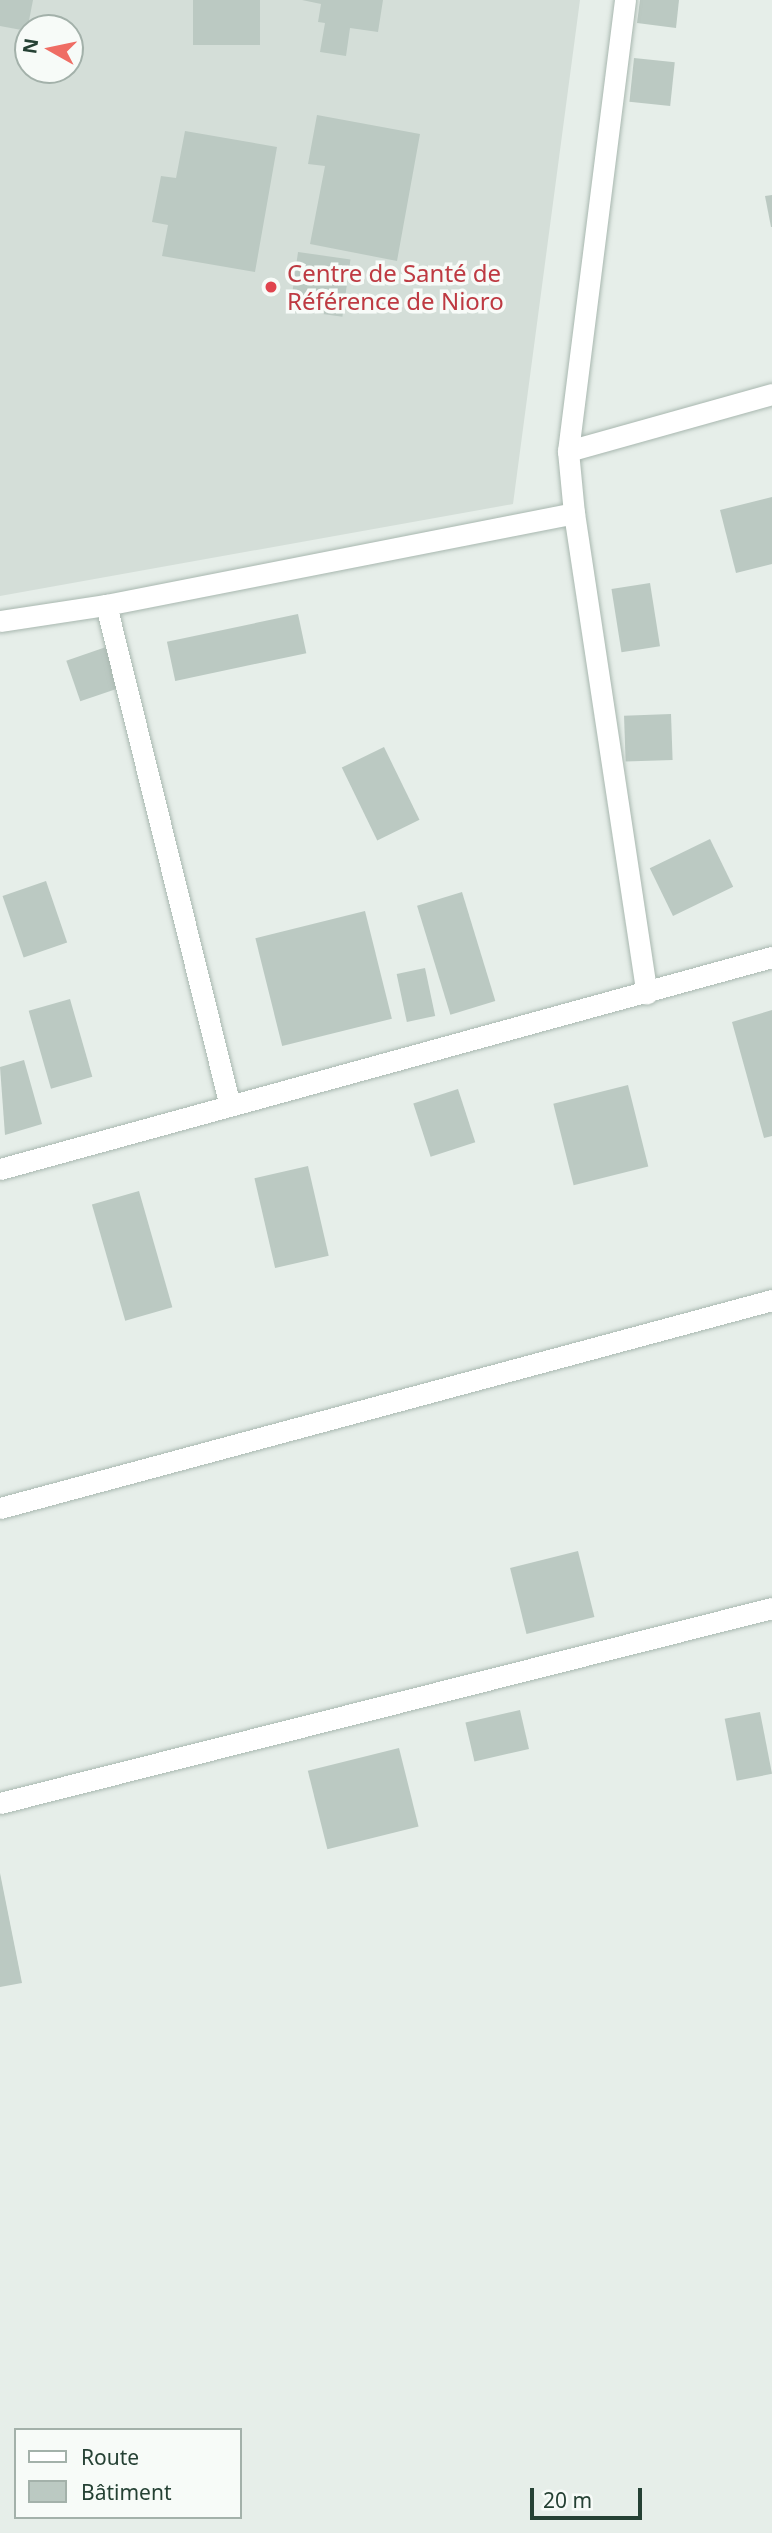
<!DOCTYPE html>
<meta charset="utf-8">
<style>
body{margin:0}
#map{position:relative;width:772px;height:2533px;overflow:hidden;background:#e6eee9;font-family:"Noto Sans",sans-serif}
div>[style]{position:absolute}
.built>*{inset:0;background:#d4ded8}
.building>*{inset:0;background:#bbc9c2;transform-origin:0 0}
.roads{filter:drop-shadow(0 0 2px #a8b7af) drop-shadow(0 0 2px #a8b7af)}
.minor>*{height:21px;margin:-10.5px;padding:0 10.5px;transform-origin:10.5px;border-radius:10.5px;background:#fff}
.dots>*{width:19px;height:19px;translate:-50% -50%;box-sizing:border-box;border:4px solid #f7fbf8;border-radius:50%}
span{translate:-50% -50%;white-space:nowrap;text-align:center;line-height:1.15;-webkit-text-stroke:7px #f7fbf8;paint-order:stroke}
.health-label{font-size:24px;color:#be3a42}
.left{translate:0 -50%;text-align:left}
.legend{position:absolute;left:14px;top:2428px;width:228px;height:91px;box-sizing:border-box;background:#f7fbf8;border:2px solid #a3b1aa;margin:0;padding:9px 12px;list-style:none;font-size:21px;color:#254134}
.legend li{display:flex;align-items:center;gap:14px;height:35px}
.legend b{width:35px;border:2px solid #a3b1aa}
.north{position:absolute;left:14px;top:14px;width:70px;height:70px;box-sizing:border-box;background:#f7fbf8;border:2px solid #a3b1aa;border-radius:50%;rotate:279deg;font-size:19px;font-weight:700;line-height:28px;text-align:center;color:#254134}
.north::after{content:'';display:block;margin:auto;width:24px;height:32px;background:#ef6d64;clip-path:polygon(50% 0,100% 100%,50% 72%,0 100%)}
.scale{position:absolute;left:530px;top:2488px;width:112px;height:32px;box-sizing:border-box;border:4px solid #254134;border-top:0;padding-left:9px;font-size:21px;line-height:24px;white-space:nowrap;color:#254134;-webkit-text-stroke:5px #f7fbf8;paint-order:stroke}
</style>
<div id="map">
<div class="built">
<div style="clip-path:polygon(evenodd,0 0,580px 0,513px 504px,0 596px,0 0,28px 28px,70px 28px,70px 70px,28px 70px,28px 28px)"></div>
</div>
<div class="building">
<div style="clip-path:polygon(0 0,33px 0,27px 31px,0 26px)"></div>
<div style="left:193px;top:0;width:67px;height:45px"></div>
<div style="clip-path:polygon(302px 0,383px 0,378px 32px,350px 28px,346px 56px,320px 52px,325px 23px,318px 22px,321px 4px)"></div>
<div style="clip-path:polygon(640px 0,679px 0,676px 28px,637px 23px)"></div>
<div style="left:634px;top:58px;width:41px;height:44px;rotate:6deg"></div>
<div style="clip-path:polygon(317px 115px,420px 134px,397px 261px,310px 244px,325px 166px,308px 164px)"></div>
<div style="clip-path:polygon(185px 131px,277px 147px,255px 272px,162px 256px,168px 225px,152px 222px,161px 176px,176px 178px)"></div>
<div style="clip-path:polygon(772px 195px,772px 227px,771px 227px,765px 196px)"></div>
<div style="left:298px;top:252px;width:53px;height:58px;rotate:8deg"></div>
<div style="clip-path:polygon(772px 497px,772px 564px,736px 573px,720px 510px)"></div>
<div style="left:650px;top:583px;width:64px;height:39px;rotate:81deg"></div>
<div style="left:298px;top:614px;width:40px;height:134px;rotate:78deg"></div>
<div style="left:106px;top:647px;width:43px;height:42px;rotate:71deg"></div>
<div style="left:671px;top:714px;width:46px;height:47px;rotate:88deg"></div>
<div style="left:384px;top:747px;width:81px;height:47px;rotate:64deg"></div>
<div style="left:710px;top:839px;width:53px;height:67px;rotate:64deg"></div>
<div style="left:46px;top:881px;width:65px;height:46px;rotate:71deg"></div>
<div style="left:462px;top:892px;width:114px;height:47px;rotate:73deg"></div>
<div style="left:365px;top:911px;width:111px;height:113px;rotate:76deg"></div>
<div style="left:425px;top:968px;width:49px;height:29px;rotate:78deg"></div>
<div style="left:70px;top:999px;width:81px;height:43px;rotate:74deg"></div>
<div style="clip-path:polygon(772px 1010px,772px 1136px,764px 1138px,732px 1022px)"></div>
<div style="clip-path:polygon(24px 1060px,42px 1124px,5px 1135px,0 1067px)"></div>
<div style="left:628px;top:1085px;width:84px;height:77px;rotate:76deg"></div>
<div style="left:458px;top:1089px;width:56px;height:47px;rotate:72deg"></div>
<div style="left:308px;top:1166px;width:92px;height:55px;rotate:77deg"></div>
<div style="left:139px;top:1191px;width:121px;height:49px;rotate:74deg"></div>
<div style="left:578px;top:1551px;width:68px;height:70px;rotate:76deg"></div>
<div style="left:520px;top:1710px;width:40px;height:56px;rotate:77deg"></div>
<div style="left:760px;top:1712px;width:63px;height:36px;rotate:79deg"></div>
<div style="left:399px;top:1748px;width:81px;height:94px;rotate:76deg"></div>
<div style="clip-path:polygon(0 1873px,22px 1983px,0 1987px)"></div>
</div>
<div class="roads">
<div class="minor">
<div style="left:625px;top:0;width:455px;rotate:97.2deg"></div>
<div style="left:568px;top:451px;width:62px;rotate:84.5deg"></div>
<div style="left:574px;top:513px;width:486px;rotate:81.4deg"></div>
<div style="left:568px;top:451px;width:212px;rotate:-15.6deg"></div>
<div style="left:106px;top:605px;width:516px;rotate:76.1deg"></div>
<div style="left:0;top:621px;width:107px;rotate:-8.6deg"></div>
<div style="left:106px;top:605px;width:477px;rotate:-11.1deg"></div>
<div style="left:0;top:1169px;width:801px;rotate:-15.36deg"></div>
<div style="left:0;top:1508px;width:800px;rotate:-15.08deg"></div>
<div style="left:0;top:1803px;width:796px;rotate:-14.18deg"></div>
</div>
</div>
<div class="dots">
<div style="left:271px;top:287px;background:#e0444e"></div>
</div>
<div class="health-label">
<span class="left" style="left:287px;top:287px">Centre de Santé de<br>Référence de Nioro</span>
</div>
<ul class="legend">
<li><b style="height:9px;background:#fff"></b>Route</li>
<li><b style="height:19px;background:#bbc9c2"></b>Bâtiment</li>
</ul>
<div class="north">N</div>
<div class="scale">20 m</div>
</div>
